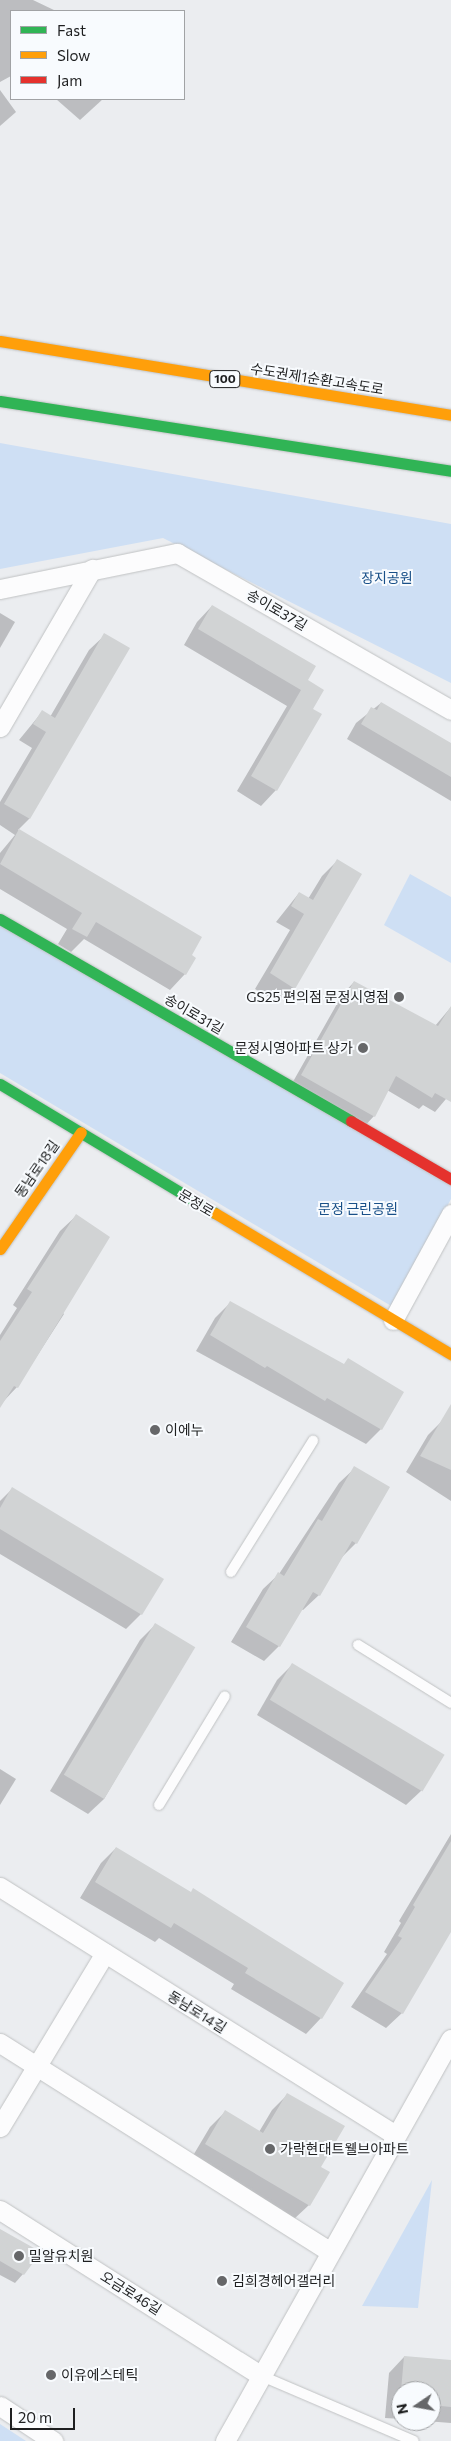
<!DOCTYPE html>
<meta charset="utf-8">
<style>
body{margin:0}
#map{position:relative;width:451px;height:2441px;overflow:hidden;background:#ebedf0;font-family:Commissioner,"Noto Sans KR",sans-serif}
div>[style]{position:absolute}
.green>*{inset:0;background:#cedff4}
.shadow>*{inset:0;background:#0003}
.building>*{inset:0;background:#d1d3d4;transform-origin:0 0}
.roads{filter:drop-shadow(0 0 1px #c0c2c3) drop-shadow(0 0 1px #c0c2c3)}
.lane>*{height:10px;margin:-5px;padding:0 5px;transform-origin:5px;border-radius:5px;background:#fcfcfd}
.street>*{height:19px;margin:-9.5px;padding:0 9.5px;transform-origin:9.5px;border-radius:9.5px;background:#fcfcfd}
.fast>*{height:11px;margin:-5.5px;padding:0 5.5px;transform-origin:5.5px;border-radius:5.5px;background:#30b455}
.slow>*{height:11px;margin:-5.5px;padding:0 5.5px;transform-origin:5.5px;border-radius:5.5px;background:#ff9f0a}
.jam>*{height:11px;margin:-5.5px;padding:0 5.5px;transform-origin:5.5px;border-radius:5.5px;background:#e5322d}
.dots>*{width:14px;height:14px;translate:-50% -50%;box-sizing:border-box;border:2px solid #f8fbfe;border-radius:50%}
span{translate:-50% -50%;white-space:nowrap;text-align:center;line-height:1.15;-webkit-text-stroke:4px #f8fbfe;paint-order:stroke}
.shield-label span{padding:1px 4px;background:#f8fbfe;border:1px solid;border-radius:4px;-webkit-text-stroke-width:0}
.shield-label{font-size:12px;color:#1e1f20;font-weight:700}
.street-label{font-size:14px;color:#1e1f20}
.park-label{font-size:14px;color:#195088}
.poi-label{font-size:14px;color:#1e1f20}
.right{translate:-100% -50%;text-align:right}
.left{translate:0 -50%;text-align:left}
.legend{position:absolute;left:10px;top:10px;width:175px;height:90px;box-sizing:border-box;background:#f8fbfe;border:1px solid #a1a3a5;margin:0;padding:6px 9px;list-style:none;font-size:15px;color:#1e1f20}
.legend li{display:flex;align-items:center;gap:10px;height:25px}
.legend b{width:25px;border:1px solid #a1a3a5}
.north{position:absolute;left:391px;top:2381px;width:50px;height:50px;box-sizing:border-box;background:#f8fbfe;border:1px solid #a1a3a5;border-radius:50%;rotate:258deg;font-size:14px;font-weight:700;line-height:20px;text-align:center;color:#1e1f20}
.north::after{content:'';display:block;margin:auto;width:18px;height:22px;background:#666769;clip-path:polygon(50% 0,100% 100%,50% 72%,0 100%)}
.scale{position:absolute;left:10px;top:2408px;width:65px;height:22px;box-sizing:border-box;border:2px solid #1e1f20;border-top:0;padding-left:6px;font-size:15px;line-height:18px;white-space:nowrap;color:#1e1f20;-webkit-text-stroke:4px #f8fbfe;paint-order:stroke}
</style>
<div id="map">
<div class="green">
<div style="clip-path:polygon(0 443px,451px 524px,451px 683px,163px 538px,0 569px)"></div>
<div style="clip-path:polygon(410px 874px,451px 897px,451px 963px,384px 925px)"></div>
<div style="clip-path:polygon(0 924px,451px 1186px,451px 1199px,393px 1307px,0 1073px)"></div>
<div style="clip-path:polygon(432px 2180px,418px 2308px,362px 2306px)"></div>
<div style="clip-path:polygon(0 2424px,26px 2441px,0 2441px)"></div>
</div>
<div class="shadow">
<div style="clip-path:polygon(0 0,33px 0,56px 11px,11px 11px,11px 76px,0 82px)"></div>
<div style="clip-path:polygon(0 90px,16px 112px,0 126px)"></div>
<div style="clip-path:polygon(56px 99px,103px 99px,80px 120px)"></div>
<div style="clip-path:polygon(212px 606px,306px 681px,311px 709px,276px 790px,261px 806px,237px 791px,287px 706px,184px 645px,197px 622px)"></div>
<div style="clip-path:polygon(0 613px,15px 622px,0 648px)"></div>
<div style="clip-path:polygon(105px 635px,128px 649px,29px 819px,18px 830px,200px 938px,190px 955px,185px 974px,170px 990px,84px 939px,71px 952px,58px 944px,67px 929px,0 889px,0 853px,15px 835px,0 825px,0 802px,32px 748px,19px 740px,42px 712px,50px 717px,89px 650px)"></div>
<div style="clip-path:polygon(381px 703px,451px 744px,451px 801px,347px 739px,356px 723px)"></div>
<div style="clip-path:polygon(337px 861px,294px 988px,279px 1003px,255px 989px,290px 930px,276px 922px,299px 893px,308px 899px,322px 876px)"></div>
<div style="clip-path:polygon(354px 982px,435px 1026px,451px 1007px,451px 1093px,435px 1112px,423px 1105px,419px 1109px,387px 1090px,374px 1116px,362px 1129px,290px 1087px,342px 995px)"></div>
<div style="clip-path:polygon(76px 1216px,61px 1311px,64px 1314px,17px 1387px,0 1405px,0 1335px,17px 1308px,13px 1305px,60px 1231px)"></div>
<div style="clip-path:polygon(230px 1303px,381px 1429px,366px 1444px,196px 1351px,215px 1318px)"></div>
<div style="clip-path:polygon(443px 1420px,451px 1424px,451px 1501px,406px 1472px,428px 1435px)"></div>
<div style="clip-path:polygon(355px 1468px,356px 1543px,341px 1558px,319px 1595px,303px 1610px,301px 1609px,279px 1646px,264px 1661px,231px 1642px,263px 1589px,279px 1574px,339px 1483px)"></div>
<div style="clip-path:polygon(12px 1489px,141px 1614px,126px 1629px,0 1554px,0 1501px)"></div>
<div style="clip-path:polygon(155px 1625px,193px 1647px,104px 1799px,88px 1814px,50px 1791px,140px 1640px)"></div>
<div style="clip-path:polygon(292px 1665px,422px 1790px,406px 1805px,257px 1715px,277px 1680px)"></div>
<div style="clip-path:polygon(0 1769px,16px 1779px,0 1805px)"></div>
<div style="clip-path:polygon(451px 1834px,451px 1926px,402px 2013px,386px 2028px,351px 2007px,387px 1954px,384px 1952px,401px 1923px,399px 1921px)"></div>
<div style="clip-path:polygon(116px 1848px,321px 2018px,306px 2034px,231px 1989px,234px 1984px,159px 1938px,155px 1942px,80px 1898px,101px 1863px)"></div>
<div style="clip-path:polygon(287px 2095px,319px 2167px,309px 2205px,293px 2220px,191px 2159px,210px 2127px,225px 2112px,259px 2132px,272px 2110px)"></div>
<div style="clip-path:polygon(0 2230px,23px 2274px,15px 2283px,0 2275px)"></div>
<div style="clip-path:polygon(404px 2357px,451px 2361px,451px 2423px,425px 2421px,431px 2421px,431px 2391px,401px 2391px,401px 2419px,385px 2418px,389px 2373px)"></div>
</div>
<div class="building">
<div style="clip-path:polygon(212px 605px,316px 666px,308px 680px,324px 690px,313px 709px,322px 714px,277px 791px,251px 776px,301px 690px,198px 629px)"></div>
<div style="clip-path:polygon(104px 633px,130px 648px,30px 819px,4px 804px,46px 732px,33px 724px,42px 710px,55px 718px)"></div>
<div style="clip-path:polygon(381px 702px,451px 743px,451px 777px,361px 724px,371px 707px,377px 710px)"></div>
<div style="clip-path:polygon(19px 829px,202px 937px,192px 955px,196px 958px,186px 975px,96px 922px,87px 937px,72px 929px,82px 913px,0 864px)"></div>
<div style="clip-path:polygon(337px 859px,362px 874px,295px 989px,270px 973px,304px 914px,291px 906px,299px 892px,313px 900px)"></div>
<div style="clip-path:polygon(354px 981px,438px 1026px,451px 1006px,451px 1102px,435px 1093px,432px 1098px,396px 1076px,375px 1117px,301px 1075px)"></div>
<div style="clip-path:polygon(76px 1214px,110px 1237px,18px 1388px,14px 1386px,0 1408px,0 1341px,32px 1292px,27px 1289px)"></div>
<div style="clip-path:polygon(230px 1301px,344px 1364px,348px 1358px,404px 1392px,382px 1430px,327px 1398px,325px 1401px,267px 1366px,265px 1368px,210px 1335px)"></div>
<div style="clip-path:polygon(451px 1404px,451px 1470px,420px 1456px)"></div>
<div style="clip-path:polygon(354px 1466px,390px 1487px,357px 1544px,352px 1541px,320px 1596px,313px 1592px,280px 1647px,246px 1627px,278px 1572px,284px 1576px,318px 1519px,322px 1521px)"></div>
<div style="clip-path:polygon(12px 1487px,164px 1579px,142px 1615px,0 1529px,0 1508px)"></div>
<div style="left:155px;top:1623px;width:47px;height:177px;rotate:31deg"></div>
<div style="left:292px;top:1663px;width:178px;height:43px;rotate:31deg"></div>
<div style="clip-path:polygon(451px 1841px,451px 1932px,403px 2014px,365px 1992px,402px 1938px,398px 1936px,415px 1907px,413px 1905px)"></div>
<div style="clip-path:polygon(116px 1847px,191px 1892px,193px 1888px,344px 1983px,322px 2019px,245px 1973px,248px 1968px,174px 1923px,171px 1928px,95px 1882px)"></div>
<div style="clip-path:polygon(287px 2093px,345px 2126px,321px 2167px,330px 2172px,310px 2206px,205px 2144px,225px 2110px,263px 2133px)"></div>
<div style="clip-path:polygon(0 2229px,41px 2252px,24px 2275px,0 2261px)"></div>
<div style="clip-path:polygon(404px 2356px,451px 2360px,451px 2407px,431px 2405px,431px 2391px,401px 2391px,400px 2403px)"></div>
</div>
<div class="roads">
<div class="lane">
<div style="left:231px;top:1572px;width:155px;rotate:-58deg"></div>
<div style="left:358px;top:1645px;width:110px;rotate:31.9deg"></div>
<div style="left:159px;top:1805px;width:127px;rotate:-58.8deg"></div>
<div style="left:262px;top:2376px;width:165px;rotate:23.2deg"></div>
</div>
<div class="street">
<div style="left:0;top:589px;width:181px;rotate:-11.5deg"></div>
<div style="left:177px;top:553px;width:316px;rotate:29.8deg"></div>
<div style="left:0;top:727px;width:183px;rotate:-59.8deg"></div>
<div style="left:393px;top:1320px;width:121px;rotate:-61.3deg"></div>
<div style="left:0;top:1887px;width:466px;rotate:32.1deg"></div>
<div style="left:0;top:2043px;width:389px;rotate:32.3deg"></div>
<div style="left:0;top:2127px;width:203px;rotate:-58.9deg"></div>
<div style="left:0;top:2210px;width:310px;rotate:32.4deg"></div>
<div style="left:0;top:2406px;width:64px;rotate:33.4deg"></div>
<div style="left:225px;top:2441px;width:461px;rotate:-60.7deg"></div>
</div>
<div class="fast">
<div style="left:0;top:401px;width:456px;rotate:8.8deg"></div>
<div style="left:0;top:919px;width:405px;rotate:29.9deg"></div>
<div style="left:0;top:1084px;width:251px;rotate:31deg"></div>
</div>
<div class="slow">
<div style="left:0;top:341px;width:457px;rotate:9.3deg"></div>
<div style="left:215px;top:1213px;width:275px;rotate:30.9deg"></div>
<div style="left:0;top:1249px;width:142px;rotate:-55.3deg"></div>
</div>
<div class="jam">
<div style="left:351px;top:1121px;width:116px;rotate:30.1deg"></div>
</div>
</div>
<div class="dots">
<div style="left:399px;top:997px;background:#666769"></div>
<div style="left:363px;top:1048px;background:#666769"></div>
<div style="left:155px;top:1430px;background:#666769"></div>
<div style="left:270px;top:2149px;background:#666769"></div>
<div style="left:19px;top:2256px;background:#666769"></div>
<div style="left:222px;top:2281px;background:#666769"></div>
<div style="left:51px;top:2375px;background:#666769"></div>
</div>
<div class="shield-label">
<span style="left:225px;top:379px">100</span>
</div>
<div class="street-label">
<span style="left:317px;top:379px;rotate:9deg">수도권제1순환고속도로</span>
<span style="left:277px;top:610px;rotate:30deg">송이로37길</span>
<span style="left:194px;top:1014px;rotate:30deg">송이로31길</span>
<span style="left:37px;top:1169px;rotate:-55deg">동남로18길</span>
<span style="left:196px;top:1203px;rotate:31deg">문정로</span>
<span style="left:197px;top:2012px;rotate:32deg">동남로14길</span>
<span style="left:131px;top:2293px;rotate:32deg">오금로46길</span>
</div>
<div class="park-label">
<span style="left:387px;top:578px">장지공원</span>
<span style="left:358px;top:1209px">문정 근린공원</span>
</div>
<div class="poi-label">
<span class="right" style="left:389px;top:997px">GS25 편의점 문정시영점</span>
<span class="right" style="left:353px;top:1048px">문정시영아파트 상가</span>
<span class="left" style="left:165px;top:1430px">이에누</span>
<span class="left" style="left:280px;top:2149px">가락현대트웰브아파트</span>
<span class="left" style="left:29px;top:2256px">밀알유치원</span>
<span class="left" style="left:232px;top:2281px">김희경헤어갤러리</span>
<span class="left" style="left:61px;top:2375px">이유에스테틱</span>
</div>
<ul class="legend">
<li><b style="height:6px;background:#30b455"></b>Fast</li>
<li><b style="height:6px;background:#ff9f0a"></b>Slow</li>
<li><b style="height:6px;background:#e5322d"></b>Jam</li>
</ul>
<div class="north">N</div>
<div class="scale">20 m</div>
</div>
